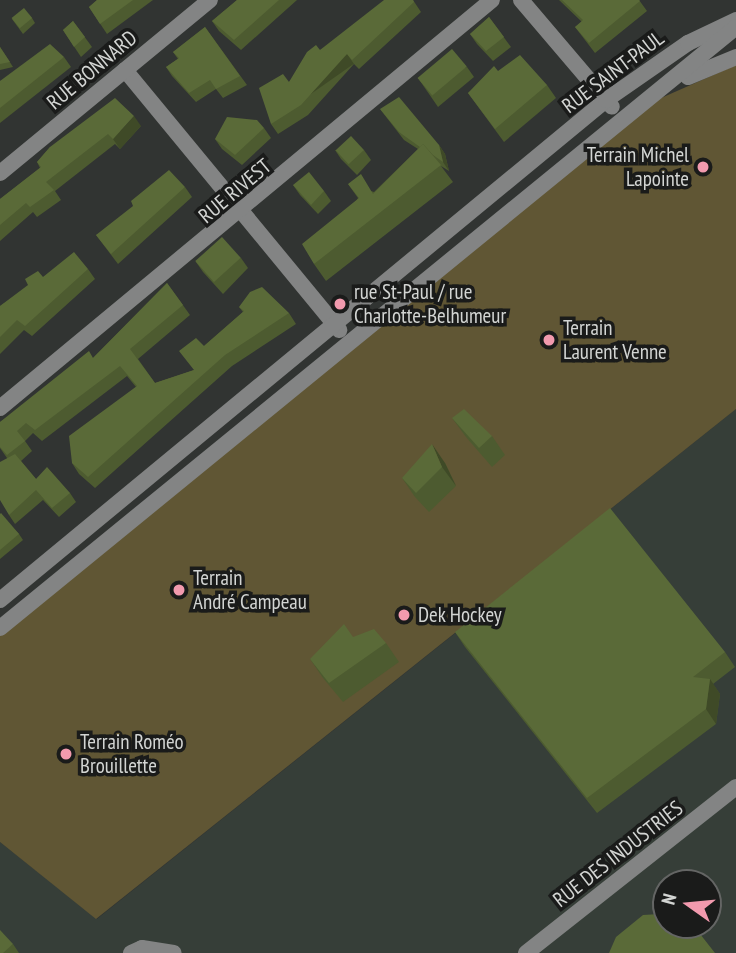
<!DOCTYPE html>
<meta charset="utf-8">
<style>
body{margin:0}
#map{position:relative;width:736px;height:953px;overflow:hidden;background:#313432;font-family:"PT Sans Narrow",sans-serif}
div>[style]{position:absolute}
.built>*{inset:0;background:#363e38}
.green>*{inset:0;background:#605634}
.minor>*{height:16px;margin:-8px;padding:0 8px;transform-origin:8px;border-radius:8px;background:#838484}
.wall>*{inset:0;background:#4d5b30}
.shaded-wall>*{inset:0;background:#3f4a27;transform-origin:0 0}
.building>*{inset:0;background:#5a6a38;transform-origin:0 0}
.dots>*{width:19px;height:19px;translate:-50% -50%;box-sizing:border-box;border:4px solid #1a1b1a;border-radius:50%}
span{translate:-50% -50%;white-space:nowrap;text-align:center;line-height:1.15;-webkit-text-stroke:7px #1a1b1a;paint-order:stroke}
.street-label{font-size:21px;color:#d3d5d3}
.poi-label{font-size:21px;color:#d3d5d3}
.right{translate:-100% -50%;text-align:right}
.left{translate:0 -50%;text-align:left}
.north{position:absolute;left:652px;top:869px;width:70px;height:70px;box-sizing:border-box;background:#1a1b1a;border:2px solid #646564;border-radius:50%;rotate:285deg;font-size:19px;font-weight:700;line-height:28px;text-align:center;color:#d3d5d3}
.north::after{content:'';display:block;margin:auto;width:24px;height:32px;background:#f29aae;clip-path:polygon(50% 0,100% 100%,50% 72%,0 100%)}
</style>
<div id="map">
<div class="built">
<div style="clip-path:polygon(evenodd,736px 409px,736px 953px,0 953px,0 842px,97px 919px,736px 409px,666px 883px,708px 883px,708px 925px,666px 925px,666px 883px)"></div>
</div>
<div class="green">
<div style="clip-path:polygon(736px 65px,736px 409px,96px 919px,0 842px,0 634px,652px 102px)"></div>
</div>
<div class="minor">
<div style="left:521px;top:0;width:140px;rotate:49.6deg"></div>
<div style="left:125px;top:70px;width:337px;rotate:50.5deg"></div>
<div style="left:688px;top:77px;width:52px;rotate:-22.6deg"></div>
<div style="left:0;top:173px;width:272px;rotate:-39.5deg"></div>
<div style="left:0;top:408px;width:639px;rotate:-39.67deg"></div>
<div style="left:0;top:600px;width:786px;rotate:-39.53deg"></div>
<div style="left:606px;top:100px;width:100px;rotate:-34.8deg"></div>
<div style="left:688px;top:43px;width:53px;rotate:-25.6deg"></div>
<div style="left:0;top:628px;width:950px;rotate:-39.23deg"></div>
<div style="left:131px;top:953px;width:12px;rotate:-24deg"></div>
<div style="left:142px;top:948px;width:32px;rotate:9deg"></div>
<div style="left:526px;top:953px;width:268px;rotate:-38.3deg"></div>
</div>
<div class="wall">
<div style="clip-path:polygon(97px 0,153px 0,107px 34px,89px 7px)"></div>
<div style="clip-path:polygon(237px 0,297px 0,241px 50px,219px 31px,212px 21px)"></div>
<div style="clip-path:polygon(413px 0,421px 12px,359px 69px,354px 64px,308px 115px,278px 134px,271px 124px,289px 82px,320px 50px)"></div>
<div style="clip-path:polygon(559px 0,639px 0,647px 11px,595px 53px,575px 27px,582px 22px)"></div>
<div style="clip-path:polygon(489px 17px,511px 47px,493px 61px,477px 44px,470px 34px)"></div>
<div style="clip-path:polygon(32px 18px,35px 23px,23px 34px,12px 19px)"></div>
<div style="clip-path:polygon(73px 21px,92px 47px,81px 57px,63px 30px)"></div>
<div style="clip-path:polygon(205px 27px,247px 85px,223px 98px,216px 89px,196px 102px,172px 76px,166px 67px,178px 59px,173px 52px)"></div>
<div style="clip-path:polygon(0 47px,2px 50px,13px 67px,0 70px)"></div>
<div style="clip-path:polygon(64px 57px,71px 67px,0 123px,0 81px)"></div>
<div style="clip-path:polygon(467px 67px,474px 77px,438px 107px,418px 78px)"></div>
<div style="clip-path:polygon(498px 71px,547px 85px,556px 98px,504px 142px,468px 93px)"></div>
<div style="clip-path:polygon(380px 109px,439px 145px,445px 154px,449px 171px,441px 166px,453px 182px,326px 281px,314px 264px,358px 198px,348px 184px,374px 192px,418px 149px,404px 140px)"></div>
<div style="clip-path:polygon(141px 126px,120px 149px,115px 144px,55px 191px,61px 200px,37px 217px,33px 212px,0 241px,0 199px,40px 168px,37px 162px,50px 147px)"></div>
<div style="clip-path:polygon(264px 128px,271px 138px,242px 165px,222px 149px,215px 139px)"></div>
<div style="clip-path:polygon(335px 150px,364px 150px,371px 160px,357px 175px,341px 159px)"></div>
<div style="clip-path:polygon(293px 185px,324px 191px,331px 201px,318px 214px,300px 195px)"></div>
<div style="clip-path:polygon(185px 187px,192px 197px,118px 264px,96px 235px)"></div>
<div style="clip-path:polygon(241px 258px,248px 268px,223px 294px,203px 272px,196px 262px)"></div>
<div style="clip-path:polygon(88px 269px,95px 279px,32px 336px,24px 330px,0 354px,0 306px,43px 277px)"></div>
<div style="clip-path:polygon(167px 283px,190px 315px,138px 359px,155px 383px,194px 370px,204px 346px,243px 312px,239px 307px,289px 313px,296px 324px,232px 366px,95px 488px,79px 474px,72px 463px,136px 387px,127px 376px,42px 441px,33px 433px,25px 441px,32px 451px,21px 461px,36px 479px,70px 493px,76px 502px,59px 517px,43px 500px,15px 524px,9px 515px,7px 458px,0 448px,0 422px,93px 358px)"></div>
<div style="clip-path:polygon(452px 418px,492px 436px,505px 455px,492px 467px,466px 437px)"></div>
<div style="clip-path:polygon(445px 463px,456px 486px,429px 512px,415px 497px,402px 478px)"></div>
<div style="clip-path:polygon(0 514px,19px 534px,23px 540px,0 559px)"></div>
<div style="clip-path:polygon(455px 632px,725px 652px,735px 667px,713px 684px,720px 694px,716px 724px,597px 813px,465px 647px)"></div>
<div style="clip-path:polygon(353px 637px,386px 643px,399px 662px,343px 702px,323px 678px,310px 659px)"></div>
<div style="clip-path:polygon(13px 944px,19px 953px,0 953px)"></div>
</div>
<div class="shaded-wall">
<div style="left:347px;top:54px;width:12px;height:69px;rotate:55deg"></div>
<div style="clip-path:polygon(134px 116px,141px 126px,120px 149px,113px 139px)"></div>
<div style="clip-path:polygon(439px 145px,445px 154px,449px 171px,443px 162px)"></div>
<div style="clip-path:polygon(432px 444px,445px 463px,456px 486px,442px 467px)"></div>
<div style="clip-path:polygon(710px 679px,720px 694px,716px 724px,706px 709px)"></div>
</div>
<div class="building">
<div style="clip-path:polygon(97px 0,133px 0,100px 24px,89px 7px)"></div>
<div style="clip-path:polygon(237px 0,279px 0,234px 40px,212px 21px)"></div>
<div style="clip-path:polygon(384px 0,413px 0,414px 2px,352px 60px,347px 54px,301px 105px,271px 124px,259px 88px,283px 74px,289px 82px,307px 52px,316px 45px,320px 50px)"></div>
<div style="clip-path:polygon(562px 0,639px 0,640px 1px,589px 43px,575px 27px,583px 20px)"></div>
<div style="left:24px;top:8px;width:13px;height:16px;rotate:51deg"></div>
<div style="clip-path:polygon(489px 17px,504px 37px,486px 51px,470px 34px)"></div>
<div style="clip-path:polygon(73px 21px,85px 37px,74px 47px,63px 30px)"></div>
<div style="clip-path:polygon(205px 27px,240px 76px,216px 89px,210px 80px,189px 93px,166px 67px,179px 58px,173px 52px)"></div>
<div style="clip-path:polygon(50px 44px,64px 57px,0 108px,0 81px)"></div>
<div style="clip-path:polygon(0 47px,10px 62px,0 64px)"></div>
<div style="left:452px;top:49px;width:23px;height:45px;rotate:50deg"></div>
<div style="clip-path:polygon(520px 55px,547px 85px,495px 129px,468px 93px,494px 66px,498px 71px)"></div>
<div style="clip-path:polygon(399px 97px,439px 145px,443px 162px,433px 155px,423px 144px,420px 147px,399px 132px,380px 109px)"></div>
<div style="clip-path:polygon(115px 98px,134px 116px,113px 139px,108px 134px,46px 182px,54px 190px,30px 207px,26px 203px,0 225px,0 199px,41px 167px,37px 162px,50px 147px)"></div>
<div style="clip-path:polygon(227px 117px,257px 120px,264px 128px,235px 155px,215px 139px)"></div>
<div style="left:351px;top:136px;width:19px;height:21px;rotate:47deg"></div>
<div style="clip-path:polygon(423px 144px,441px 165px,314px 264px,302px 244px,359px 198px,348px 184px,361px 174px,373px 194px)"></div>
<div style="clip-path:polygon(169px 170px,185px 187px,111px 254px,96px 235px,133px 206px,131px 201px)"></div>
<div style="clip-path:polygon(309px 172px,324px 191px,311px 205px,293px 185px)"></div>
<div style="left:222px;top:237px;width:28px;height:36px;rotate:48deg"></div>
<div style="clip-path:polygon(74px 252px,88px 269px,25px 326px,17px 320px,0 337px,0 306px,28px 285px,25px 279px,38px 271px,43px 277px)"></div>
<div style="clip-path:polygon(167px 283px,183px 305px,130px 349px,155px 383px,194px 370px,179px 351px,196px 338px,204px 346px,244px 311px,239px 307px,250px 292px,262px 287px,289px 313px,225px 355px,88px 477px,72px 463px,69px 436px,137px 386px,120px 366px,35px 430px,26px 423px,17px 431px,25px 441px,7px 455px,0 447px,0 422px,89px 351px,93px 358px)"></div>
<div style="clip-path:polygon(464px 409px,492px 436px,479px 448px,452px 418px)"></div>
<div style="clip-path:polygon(432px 444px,442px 467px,416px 493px,402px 478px)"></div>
<div style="clip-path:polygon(15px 454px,36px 479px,47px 467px,70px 493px,52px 508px,36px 490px,9px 515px,0 500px,0 462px)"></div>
<div style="clip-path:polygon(610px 508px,725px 652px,693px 677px,710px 679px,706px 709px,587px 798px,455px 632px)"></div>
<div style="clip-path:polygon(1px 513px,19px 534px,0 550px,0 514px)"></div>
<div style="clip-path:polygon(344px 624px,353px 637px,374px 629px,386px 643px,329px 683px,310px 659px)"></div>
<div style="clip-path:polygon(666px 910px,666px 925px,693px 925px,715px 953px,609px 953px,616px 937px,643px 915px,660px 914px)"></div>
<div style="clip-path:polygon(0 930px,13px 944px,3px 953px,0 953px)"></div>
</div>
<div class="dots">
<div style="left:703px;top:167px;background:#f29aae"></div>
<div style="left:340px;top:304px;background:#f29aae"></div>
<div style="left:549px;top:340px;background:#f29aae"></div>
<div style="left:179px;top:590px;background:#f29aae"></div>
<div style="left:404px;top:615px;background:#f29aae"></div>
<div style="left:66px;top:754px;background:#f29aae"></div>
</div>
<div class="street-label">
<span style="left:92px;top:70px;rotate:-40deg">RUE BONNARD</span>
<span style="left:613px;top:72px;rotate:-37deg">RUE SAINT-PAUL</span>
<span style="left:235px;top:191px;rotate:-40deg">RUE RIVEST</span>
<span style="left:618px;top:854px;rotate:-38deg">RUE DES INDUSTRIES</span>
</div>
<div class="poi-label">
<span class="right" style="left:689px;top:167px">Terrain Michel<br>Lapointe</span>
<span class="left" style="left:354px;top:304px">rue St-Paul / rue<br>Charlotte-Belhumeur</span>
<span class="left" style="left:563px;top:340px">Terrain<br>Laurent Venne</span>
<span class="left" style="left:193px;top:590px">Terrain<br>André Campeau</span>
<span class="left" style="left:418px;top:615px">Dek Hockey</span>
<span class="left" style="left:80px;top:754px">Terrain Roméo<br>Brouillette</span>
</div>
<div class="north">N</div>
</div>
